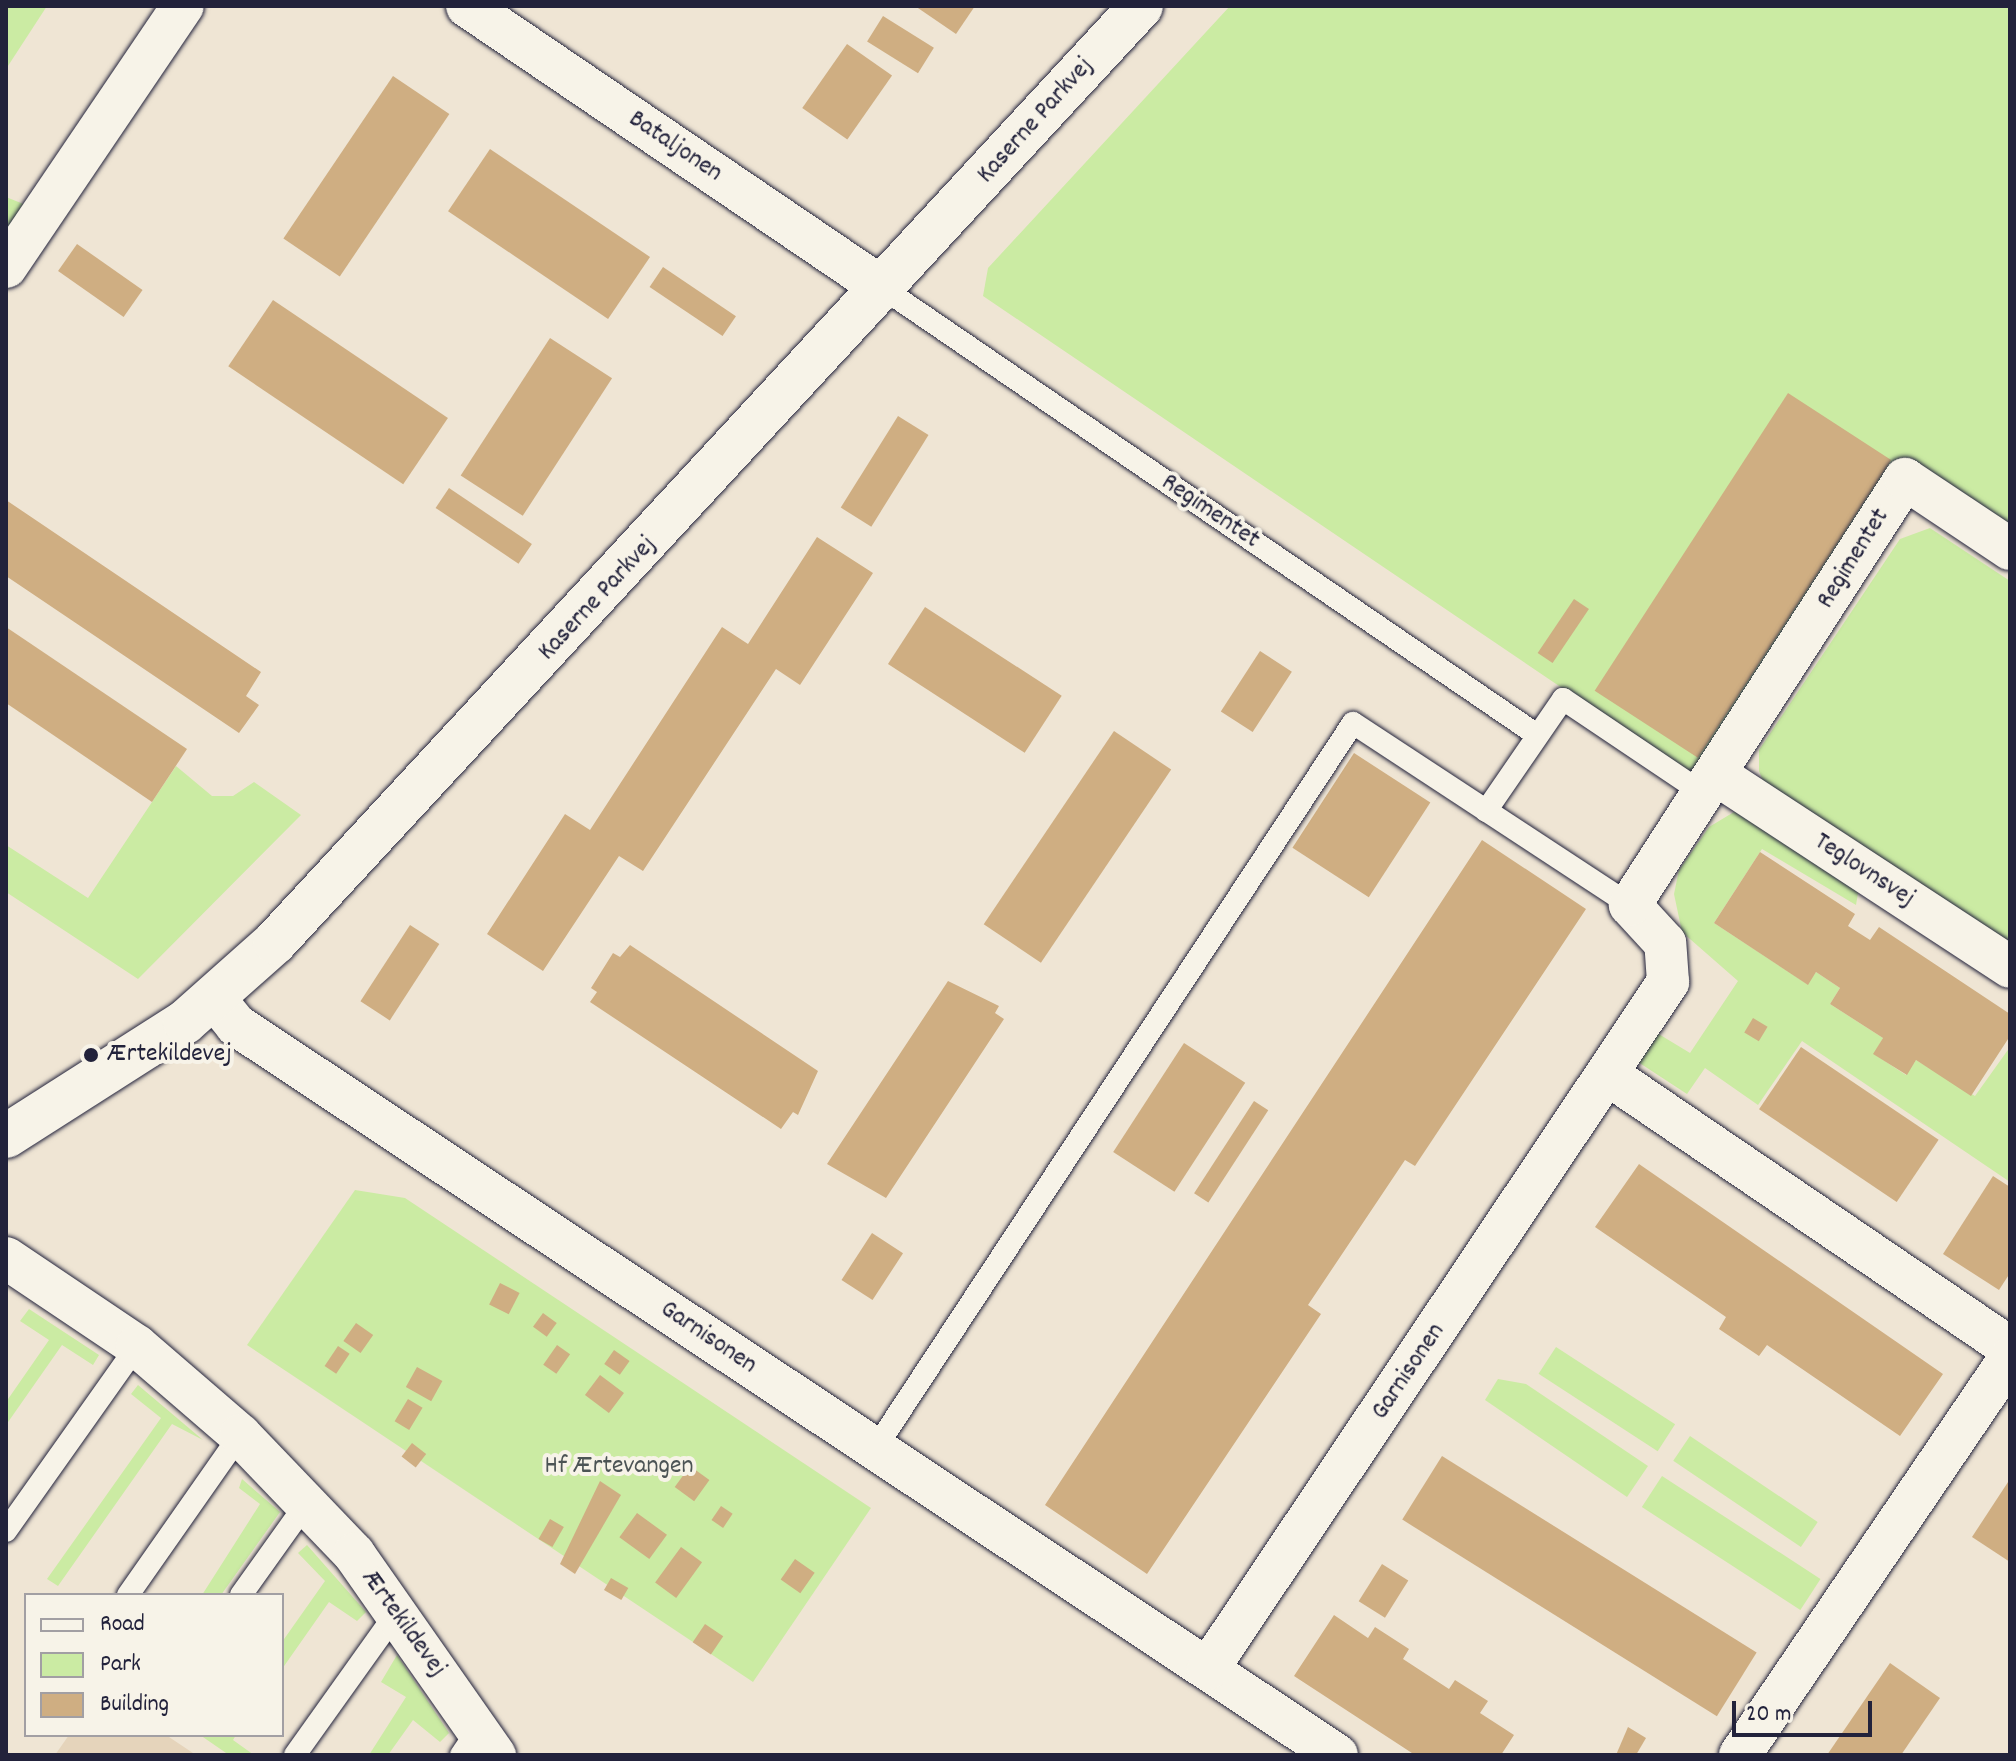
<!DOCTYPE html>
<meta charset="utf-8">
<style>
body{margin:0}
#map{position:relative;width:2016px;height:1761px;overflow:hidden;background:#efe5d4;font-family:Dekko,sans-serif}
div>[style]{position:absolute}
.built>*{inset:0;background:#e5d4bb}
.green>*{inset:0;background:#cbeba3;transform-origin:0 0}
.building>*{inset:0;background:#cfae82;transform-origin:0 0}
.roads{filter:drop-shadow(0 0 2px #22223b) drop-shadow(0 0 2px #22223b)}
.lane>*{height:22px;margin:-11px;padding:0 11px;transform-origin:11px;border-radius:11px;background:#f7f3e8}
.street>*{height:42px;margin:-21px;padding:0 21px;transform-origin:21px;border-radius:21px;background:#f7f3e8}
.secondary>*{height:44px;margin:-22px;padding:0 22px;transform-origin:22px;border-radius:22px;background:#f7f3e8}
.dots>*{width:22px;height:22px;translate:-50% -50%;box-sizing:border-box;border:4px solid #f7f3e8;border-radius:50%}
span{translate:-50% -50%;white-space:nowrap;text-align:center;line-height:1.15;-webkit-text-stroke:8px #f7f3e8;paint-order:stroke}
.street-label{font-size:26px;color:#22223b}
.poi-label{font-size:26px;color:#22223b}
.left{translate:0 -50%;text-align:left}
.park-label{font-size:26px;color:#4c5455}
.frame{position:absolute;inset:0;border:8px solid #22223b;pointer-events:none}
.legend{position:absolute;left:24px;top:1593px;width:260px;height:144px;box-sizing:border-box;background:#f7f3e8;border:2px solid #a29fa3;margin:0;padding:10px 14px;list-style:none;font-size:24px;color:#22223b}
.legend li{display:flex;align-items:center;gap:16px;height:40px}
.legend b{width:40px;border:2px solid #a29fa3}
.scale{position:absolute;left:1732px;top:1701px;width:140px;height:36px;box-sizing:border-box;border:4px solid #22223b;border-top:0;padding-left:10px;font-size:24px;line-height:28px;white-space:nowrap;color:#22223b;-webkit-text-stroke:6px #f7f3e8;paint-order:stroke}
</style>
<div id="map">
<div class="built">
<div style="clip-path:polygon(69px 1735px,166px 1735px,196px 1755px,55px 1755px)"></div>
</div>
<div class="green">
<div style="clip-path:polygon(6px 6px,47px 6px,6px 69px)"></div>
<div style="clip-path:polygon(1230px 6px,2010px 6px,2010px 524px,1910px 459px,1698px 780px,983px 296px,988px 268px)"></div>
<div style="clip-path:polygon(6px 197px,26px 205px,6px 234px)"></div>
<div style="clip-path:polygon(1930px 528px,2010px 581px,2010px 947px,1763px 781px,1759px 771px,1759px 750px,1900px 539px)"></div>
<div style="clip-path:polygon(176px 766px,212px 796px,233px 796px,254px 782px,301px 815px,138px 979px,6px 892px,6px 845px,88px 898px)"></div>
<div style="clip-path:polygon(1739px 809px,1859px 887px,1856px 905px,1762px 849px,1714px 923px,1807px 984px,1816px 972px,1840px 988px,1830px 1004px,1883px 1038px,1874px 1054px,1906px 1075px,1916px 1060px,1975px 1096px,2010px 1047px,2010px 1182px,1802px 1041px,1758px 1105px,1705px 1068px,1687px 1094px,1638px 1062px,1657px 1033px,1690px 1053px,1738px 981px,1682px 932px,1674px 894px,1679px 870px,1709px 827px)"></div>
<div style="clip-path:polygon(355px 1190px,405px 1198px,871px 1508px,753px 1682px,247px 1345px)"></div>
<div style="clip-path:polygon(29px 1309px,99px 1355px,93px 1365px,62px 1345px,6px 1425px,6px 1402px,49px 1340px,20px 1321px)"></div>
<div style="left:1556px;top:1347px;width:142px;height:32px;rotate:33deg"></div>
<div style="clip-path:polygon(1498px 1379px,1526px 1384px,1648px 1466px,1627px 1497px,1485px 1400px)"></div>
<div style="clip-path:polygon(138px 1385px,203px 1440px,172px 1424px,58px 1586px,47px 1579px,161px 1418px,131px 1394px)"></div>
<div style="left:1690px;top:1436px;width:154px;height:30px;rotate:34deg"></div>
<div style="left:1662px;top:1476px;width:189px;height:37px;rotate:33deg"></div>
<div style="clip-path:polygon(242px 1479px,280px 1512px,221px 1595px,202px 1595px,260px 1504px,239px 1488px)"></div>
<div style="clip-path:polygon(307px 1545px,366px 1612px,357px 1621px,329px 1602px,282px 1669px,282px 1642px,325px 1581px,298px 1553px)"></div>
<div style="clip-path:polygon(397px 1655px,449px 1733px,440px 1742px,413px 1720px,388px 1755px,369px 1755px,406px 1697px,381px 1682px)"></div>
<div style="clip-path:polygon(200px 1735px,236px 1735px,233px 1740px,254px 1755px,229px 1755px)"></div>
</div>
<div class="building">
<div style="clip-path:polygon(915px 6px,975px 6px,956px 34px)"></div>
<div style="left:883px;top:16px;width:60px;height:30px;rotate:32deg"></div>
<div style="left:847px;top:44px;width:55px;height:78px;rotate:35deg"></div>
<div style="left:393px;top:76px;width:68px;height:196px;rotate:34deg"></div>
<div style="left:490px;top:149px;width:193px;height:75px;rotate:34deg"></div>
<div style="left:77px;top:244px;width:80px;height:33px;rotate:35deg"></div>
<div style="left:663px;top:267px;width:88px;height:24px;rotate:34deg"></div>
<div style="left:273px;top:300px;width:211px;height:80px;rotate:34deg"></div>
<div style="left:550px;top:338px;width:74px;height:164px;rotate:33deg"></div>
<div style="left:1788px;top:393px;width:123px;height:355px;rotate:33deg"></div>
<div style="left:898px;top:416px;width:36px;height:108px;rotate:32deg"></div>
<div style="left:449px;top:488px;width:100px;height:24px;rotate:34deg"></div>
<div style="clip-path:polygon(6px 500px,261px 672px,246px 696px,259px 705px,239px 733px,6px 576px)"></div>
<div style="clip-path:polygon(817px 537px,873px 573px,800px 685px,776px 669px,643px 871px,619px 856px,543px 971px,487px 934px,565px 814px,590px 830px,722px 627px,748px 644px)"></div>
<div style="left:1574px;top:599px;width:18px;height:65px;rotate:34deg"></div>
<div style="left:925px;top:607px;width:163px;height:68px;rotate:33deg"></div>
<div style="clip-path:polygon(6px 627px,187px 749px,152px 802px,6px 703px)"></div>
<div style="left:1260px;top:651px;width:38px;height:72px;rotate:33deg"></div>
<div style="left:1114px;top:731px;width:69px;height:233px;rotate:34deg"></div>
<div style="left:1354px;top:753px;width:91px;height:113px;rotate:33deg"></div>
<div style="clip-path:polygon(1482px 840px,1586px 909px,1415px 1166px,1405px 1160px,1308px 1305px,1321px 1314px,1147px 1574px,1045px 1505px)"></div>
<div style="clip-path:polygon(1760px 852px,1855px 914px,1848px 926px,1870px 940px,1879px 927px,2010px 1014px,2010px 1036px,1971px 1096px,1916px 1060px,1907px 1075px,1873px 1054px,1883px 1038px,1830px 1004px,1840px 988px,1816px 972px,1808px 985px,1714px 923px)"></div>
<div style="left:410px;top:925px;width:35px;height:91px;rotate:33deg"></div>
<div style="clip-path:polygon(630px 945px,818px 1071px,798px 1115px,793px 1112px,781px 1129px,590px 1002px,597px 992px,591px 988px,613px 953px,620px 957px)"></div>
<div style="clip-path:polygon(948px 981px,999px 1006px,995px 1013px,1004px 1019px,886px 1198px,827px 1164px)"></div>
<div style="left:1753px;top:1018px;width:17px;height:17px;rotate:31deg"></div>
<div style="left:1184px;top:1043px;width:73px;height:130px;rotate:33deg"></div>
<div style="left:1801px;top:1047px;width:166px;height:75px;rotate:34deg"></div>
<div style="left:1254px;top:1101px;width:17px;height:110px;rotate:33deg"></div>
<div style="clip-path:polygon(1639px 1164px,1943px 1374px,1900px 1436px,1767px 1345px,1759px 1356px,1719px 1329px,1726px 1317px,1595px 1227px)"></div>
<div style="clip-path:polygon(1993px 1176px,2010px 1187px,2010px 1273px,1999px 1290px,1943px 1254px)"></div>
<div style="left:872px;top:1233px;width:37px;height:56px;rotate:33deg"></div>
<div style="left:500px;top:1283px;width:22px;height:24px;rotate:27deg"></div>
<div style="left:543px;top:1313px;width:17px;height:17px;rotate:36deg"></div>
<div style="left:356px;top:1323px;width:21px;height:22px;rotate:35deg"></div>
<div style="left:557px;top:1345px;width:16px;height:24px;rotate:35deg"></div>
<div style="left:338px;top:1346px;width:14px;height:24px;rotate:34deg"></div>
<div style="left:614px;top:1350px;width:19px;height:17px;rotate:35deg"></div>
<div style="left:417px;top:1367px;width:29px;height:23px;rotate:29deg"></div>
<div style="left:600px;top:1375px;width:30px;height:25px;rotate:37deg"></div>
<div style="left:408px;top:1399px;width:17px;height:26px;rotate:31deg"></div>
<div style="left:412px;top:1443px;width:18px;height:17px;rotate:38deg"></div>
<div style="left:1442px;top:1456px;width:371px;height:75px;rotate:32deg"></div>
<div style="left:690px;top:1466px;width:24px;height:26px;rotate:36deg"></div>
<div style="clip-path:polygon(2010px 1479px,2010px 1562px,1972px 1537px)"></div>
<div style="clip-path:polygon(600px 1481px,621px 1495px,575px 1574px,560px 1564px)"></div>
<div style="left:721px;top:1506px;width:14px;height:17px;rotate:34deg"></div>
<div style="left:637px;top:1513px;width:37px;height:30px;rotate:36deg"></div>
<div style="left:550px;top:1519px;width:16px;height:23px;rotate:30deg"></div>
<div style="left:681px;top:1547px;width:26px;height:44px;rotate:36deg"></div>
<div style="left:795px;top:1559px;width:24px;height:25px;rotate:35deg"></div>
<div style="left:1382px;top:1564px;width:31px;height:44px;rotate:32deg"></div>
<div style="left:611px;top:1578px;width:20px;height:14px;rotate:30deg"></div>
<div style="clip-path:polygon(1334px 1615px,1368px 1638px,1375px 1627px,1409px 1649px,1403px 1659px,1449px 1689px,1455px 1680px,1488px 1701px,1480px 1713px,1514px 1735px,1501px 1755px,1415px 1755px,1294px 1676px)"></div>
<div style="left:705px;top:1624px;width:22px;height:22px;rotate:34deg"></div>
<div style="clip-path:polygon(1890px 1663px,1940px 1698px,1901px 1755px,1827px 1755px)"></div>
<div style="clip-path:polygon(1628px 1727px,1646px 1738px,1636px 1755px,1616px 1755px)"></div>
</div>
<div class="roads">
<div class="lane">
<div style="left:884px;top:289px;width:791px;rotate:34.33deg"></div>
<div style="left:1486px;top:811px;width:136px;rotate:-55.5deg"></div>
<div style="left:1563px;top:699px;width:169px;rotate:33.9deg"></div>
<div style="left:875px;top:1449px;width:869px;rotate:-56.64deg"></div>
<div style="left:1353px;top:723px;width:331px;rotate:33.3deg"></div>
<div style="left:6px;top:1531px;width:227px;rotate:-54.7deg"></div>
<div style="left:128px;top:1595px;width:195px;rotate:-55deg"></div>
<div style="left:241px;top:1595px;width:112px;rotate:-54.5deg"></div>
<div style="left:295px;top:1755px;width:176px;rotate:-54.5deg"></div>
<div style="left:461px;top:1755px;width:30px;rotate:-56deg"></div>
</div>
<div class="street">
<div style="left:467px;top:6px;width:504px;rotate:34.16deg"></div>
<div style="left:6px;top:267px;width:315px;rotate:-55.9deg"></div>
<div style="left:1717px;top:775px;width:350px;rotate:33.2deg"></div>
<div style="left:215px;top:999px;width:33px;rotate:51deg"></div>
<div style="left:236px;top:1025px;width:1321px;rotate:33.55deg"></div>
<div style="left:1607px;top:1074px;width:487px;rotate:34.2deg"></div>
<div style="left:6px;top:1258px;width:158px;rotate:33.9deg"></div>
<div style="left:137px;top:1346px;width:136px;rotate:40.8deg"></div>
<div style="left:240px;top:1435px;width:165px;rotate:46.2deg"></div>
<div style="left:354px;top:1554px;width:246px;rotate:55deg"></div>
<div style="left:1208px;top:1669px;width:827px;rotate:-56.19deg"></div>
<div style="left:1668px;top:982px;width:39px;rotate:-94deg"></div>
<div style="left:1665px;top:943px;width:52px;rotate:-132.6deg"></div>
<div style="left:1630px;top:905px;width:507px;rotate:-57.16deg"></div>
<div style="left:1905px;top:479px;width:126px;rotate:33.7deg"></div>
<div style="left:1740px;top:1755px;width:480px;rotate:-55.8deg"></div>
</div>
<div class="secondary">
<div style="left:6px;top:1136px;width:212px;rotate:-32.5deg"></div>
<div style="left:185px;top:1022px;width:120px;rotate:-41.6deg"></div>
<div style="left:275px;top:942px;width:1275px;rotate:-47.22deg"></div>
</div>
</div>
<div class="dots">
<div style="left:91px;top:1055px;background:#22223b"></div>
</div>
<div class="street-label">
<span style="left:1036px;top:121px;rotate:-48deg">Kaserne Parkvej</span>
<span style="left:675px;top:147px;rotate:34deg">Bataljonen</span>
<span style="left:1210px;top:512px;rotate:34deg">Regimentet</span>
<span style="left:1854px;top:559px;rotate:-58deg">Regimentet</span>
<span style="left:598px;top:599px;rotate:-47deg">Kaserne Parkvej</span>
<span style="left:1864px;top:871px;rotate:33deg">Teglovnsvej</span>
<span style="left:708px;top:1338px;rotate:34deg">Garnisonen</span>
<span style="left:1409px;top:1372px;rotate:-56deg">Garnisonen</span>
<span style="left:403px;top:1624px;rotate:54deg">Ærtekildevej</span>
</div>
<div class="poi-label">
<span class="left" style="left:107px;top:1055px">Ærtekildevej</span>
</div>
<div class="park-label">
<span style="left:619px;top:1467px">Hf Ærtevangen</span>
</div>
<div class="frame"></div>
<ul class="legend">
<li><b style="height:10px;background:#f7f3e8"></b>Road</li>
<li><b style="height:22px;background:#cbeba3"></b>Park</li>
<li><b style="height:22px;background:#cfae82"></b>Building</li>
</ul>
<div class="scale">20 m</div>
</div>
